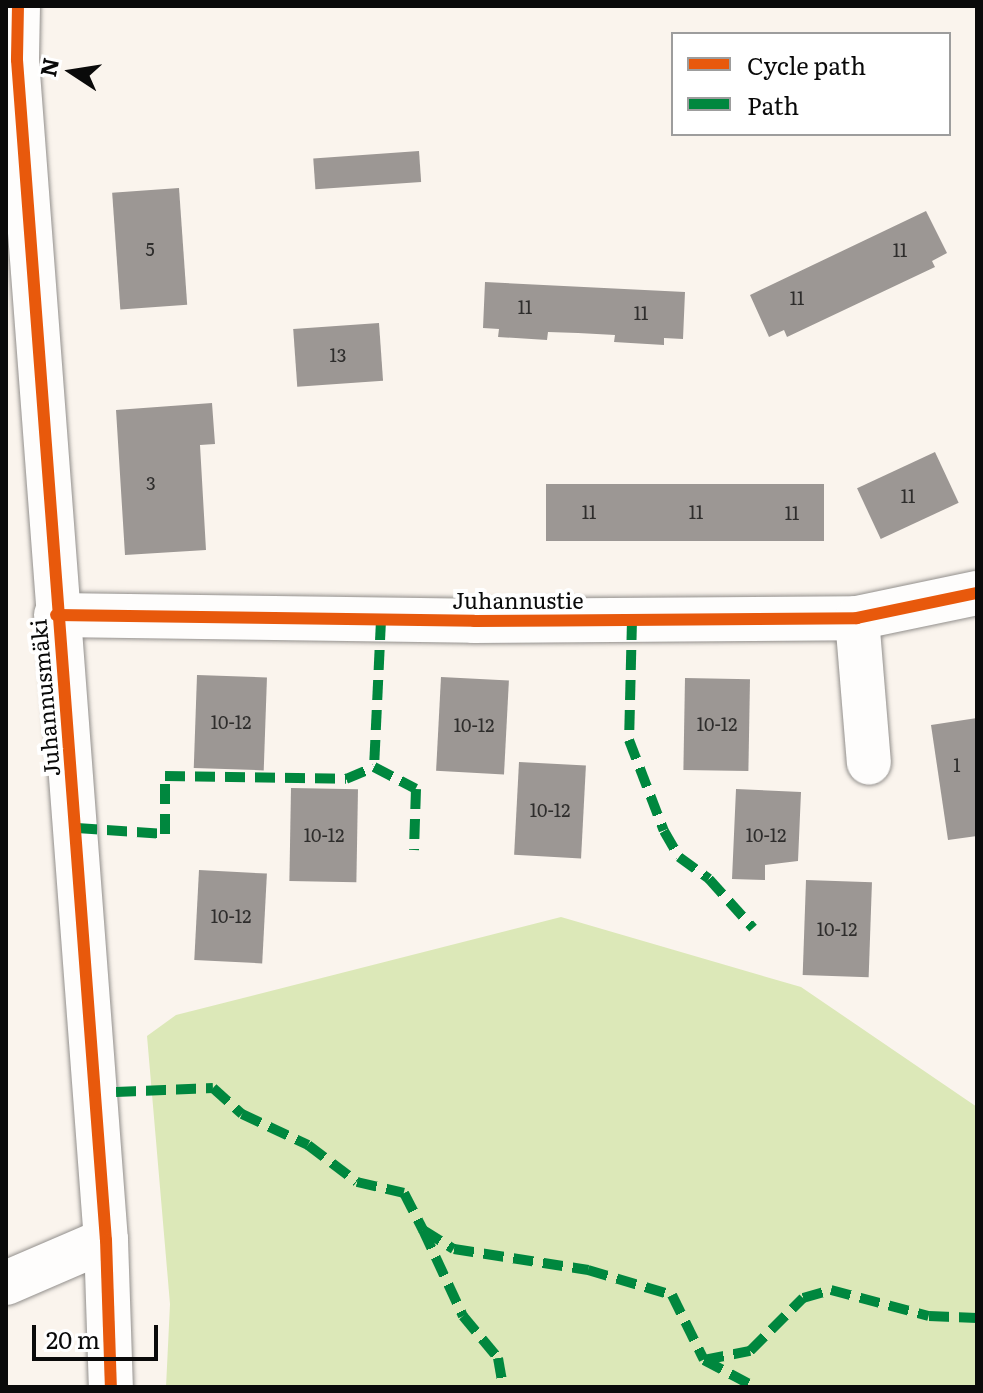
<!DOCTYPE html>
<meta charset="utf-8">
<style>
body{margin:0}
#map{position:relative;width:983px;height:1393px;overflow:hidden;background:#faf4ed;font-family:Literata,serif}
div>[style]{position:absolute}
.forest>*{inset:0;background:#dce8b8}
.building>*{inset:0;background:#9c9794;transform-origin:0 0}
.roads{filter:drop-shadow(0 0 2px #928f8c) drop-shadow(0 0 2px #928f8c)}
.minor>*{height:44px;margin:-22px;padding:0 22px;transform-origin:22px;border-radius:22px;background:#fefdfc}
.quiet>*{height:10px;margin-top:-5px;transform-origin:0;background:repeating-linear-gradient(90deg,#00873e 0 20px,transparent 0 30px)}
.cycleway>*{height:12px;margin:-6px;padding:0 6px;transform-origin:6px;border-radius:6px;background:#e8590c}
span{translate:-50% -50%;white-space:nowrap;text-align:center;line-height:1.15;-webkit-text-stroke:8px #fff;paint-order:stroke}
.number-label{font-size:18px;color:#2e2d2c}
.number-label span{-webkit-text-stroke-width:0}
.street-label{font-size:22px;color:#0a0a0a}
.frame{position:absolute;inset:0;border:8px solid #0a0a0a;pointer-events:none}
.legend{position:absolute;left:671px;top:32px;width:280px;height:104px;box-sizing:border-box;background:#fff;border:2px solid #9d9d9d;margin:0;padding:10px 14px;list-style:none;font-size:24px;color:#0a0a0a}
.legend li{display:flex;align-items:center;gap:16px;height:40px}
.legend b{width:40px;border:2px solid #9d9d9d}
.north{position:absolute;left:32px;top:32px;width:80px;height:80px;-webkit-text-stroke:6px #fff;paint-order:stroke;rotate:282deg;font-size:22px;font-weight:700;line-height:32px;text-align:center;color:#0a0a0a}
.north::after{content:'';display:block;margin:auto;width:28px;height:36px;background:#0a0a0a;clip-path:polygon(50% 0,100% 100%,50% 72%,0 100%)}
.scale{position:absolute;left:32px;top:1325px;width:126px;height:36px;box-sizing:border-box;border:4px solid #0a0a0a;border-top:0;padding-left:10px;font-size:24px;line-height:28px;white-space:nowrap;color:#0a0a0a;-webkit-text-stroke:6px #fff;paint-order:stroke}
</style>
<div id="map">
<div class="forest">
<div style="clip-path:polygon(561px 917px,801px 987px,977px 1107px,977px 1387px,166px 1387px,170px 1304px,147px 1036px,176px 1015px)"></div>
</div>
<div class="building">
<div style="left:419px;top:151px;width:31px;height:106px;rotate:86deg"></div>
<div style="left:179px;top:188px;width:117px;height:67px;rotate:86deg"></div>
<div style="clip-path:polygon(926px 211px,947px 253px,932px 261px,935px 267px,787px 337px,784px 330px,769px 337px,750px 295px)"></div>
<div style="clip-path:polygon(485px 282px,685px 292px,683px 339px,664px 338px,664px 345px,614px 342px,615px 335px,578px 333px,548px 332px,547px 340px,498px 337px,499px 329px,483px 328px)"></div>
<div style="left:379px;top:323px;width:58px;height:86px;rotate:86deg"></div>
<div style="clip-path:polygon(212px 403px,215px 444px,200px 445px,206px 550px,125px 555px,116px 410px)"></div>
<div style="left:935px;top:452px;width:56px;height:86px;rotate:65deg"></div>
<div style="left:546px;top:484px;width:278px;height:57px"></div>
<div style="left:197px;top:675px;width:70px;height:93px;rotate:2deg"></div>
<div style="left:441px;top:677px;width:68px;height:94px;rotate:3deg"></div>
<div style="left:685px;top:678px;width:65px;height:92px;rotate:1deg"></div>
<div style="clip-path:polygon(977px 718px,977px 836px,948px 840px,931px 725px)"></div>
<div style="left:519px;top:762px;width:67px;height:93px;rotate:3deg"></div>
<div style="left:291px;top:788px;width:67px;height:93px;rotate:1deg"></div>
<div style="clip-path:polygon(736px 789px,801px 792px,798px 861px,765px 865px,765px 880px,732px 879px)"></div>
<div style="left:199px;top:870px;width:68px;height:90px;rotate:3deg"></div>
<div style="left:806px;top:880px;width:66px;height:95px;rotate:2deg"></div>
</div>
<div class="roads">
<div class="minor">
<div style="left:18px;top:6px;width:54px;rotate:91.1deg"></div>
<div style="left:17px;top:60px;width:1183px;rotate:85.69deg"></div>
<div style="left:106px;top:1240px;width:147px;rotate:88.1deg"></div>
<div style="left:56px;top:615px;width:418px;rotate:0.8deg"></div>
<div style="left:474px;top:621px;width:383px;rotate:-0.4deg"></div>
<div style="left:857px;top:618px;width:123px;rotate:-11.8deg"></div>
<div style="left:857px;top:618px;width:145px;rotate:85.3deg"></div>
<div style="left:6px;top:1283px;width:109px;rotate:-23.3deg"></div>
</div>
</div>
<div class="quiet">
<div style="left:381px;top:620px;width:147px;rotate:92.7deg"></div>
<div style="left:374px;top:767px;width:47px;rotate:27.6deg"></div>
<div style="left:416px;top:789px;width:61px;rotate:91.9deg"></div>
<div style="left:632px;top:620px;width:120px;rotate:91.4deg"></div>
<div style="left:629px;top:740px;width:97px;rotate:69deg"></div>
<div style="left:664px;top:831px;width:30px;rotate:60deg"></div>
<div style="left:679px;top:857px;width:37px;rotate:36deg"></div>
<div style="left:709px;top:879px;width:66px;rotate:48.1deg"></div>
<div style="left:77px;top:828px;width:88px;rotate:3.9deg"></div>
<div style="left:165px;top:834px;width:58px;rotate:-90deg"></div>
<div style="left:165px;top:776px;width:181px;rotate:0.9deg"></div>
<div style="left:346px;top:779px;width:30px;rotate:-23deg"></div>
<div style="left:116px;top:1092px;width:97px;rotate:-2.4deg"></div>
<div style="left:213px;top:1088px;width:39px;rotate:42deg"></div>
<div style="left:242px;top:1114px;width:73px;rotate:25.2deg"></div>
<div style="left:308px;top:1145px;width:61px;rotate:37.1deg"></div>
<div style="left:357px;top:1182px;width:48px;rotate:13.2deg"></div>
<div style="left:404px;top:1193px;width:42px;rotate:62.8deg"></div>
<div style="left:423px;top:1230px;width:36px;rotate:32deg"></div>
<div style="left:454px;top:1249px;width:136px;rotate:8.9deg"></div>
<div style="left:588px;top:1270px;width:88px;rotate:16.6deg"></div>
<div style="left:672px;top:1295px;width:72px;rotate:63.8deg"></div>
<div style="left:704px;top:1360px;width:58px;rotate:27.9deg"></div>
<div style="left:423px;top:1230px;width:95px;rotate:65.1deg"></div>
<div style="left:463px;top:1316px;width:55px;rotate:50.2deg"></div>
<div style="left:498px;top:1358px;width:29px;rotate:80deg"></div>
<div style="left:704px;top:1360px;width:47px;rotate:-11.1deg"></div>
<div style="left:750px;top:1351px;width:75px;rotate:-45deg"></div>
<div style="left:803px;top:1298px;width:29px;rotate:-16deg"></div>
<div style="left:831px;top:1290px;width:101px;rotate:14.9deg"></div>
<div style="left:929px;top:1316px;width:48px;rotate:2.4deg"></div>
</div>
<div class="cycleway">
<div style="left:18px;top:6px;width:54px;rotate:91.1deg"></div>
<div style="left:17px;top:60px;width:1183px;rotate:85.69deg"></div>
<div style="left:106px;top:1240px;width:147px;rotate:88.1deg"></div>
<div style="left:56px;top:615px;width:418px;rotate:0.8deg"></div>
<div style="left:474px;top:621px;width:383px;rotate:-0.4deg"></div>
<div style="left:857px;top:618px;width:123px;rotate:-11.8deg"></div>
</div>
<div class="number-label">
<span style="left:150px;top:249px">5</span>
<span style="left:900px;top:250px">11</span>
<span style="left:797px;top:298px">11</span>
<span style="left:525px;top:307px">11</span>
<span style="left:641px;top:313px">11</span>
<span style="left:338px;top:355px">13</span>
<span style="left:151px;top:483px">3</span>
<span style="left:908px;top:496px">11</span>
<span style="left:589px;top:512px">11</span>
<span style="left:696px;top:512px">11</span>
<span style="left:792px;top:513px">11</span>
<span style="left:231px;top:722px">10-12</span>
<span style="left:717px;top:724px">10-12</span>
<span style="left:474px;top:725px">10-12</span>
<span style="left:957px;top:765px">1</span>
<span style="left:550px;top:810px">10-12</span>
<span style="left:324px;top:835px">10-12</span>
<span style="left:766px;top:835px">10-12</span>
<span style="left:231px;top:916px">10-12</span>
<span style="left:837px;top:929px">10-12</span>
</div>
<div class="street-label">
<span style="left:518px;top:600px">Juhannustie</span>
<span style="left:44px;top:698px;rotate:-95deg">Juhannusmäki</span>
</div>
<div class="frame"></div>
<ul class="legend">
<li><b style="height:10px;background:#e8590c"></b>Cycle path</li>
<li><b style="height:10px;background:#00873e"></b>Path</li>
</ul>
<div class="north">N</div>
<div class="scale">20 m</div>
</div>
